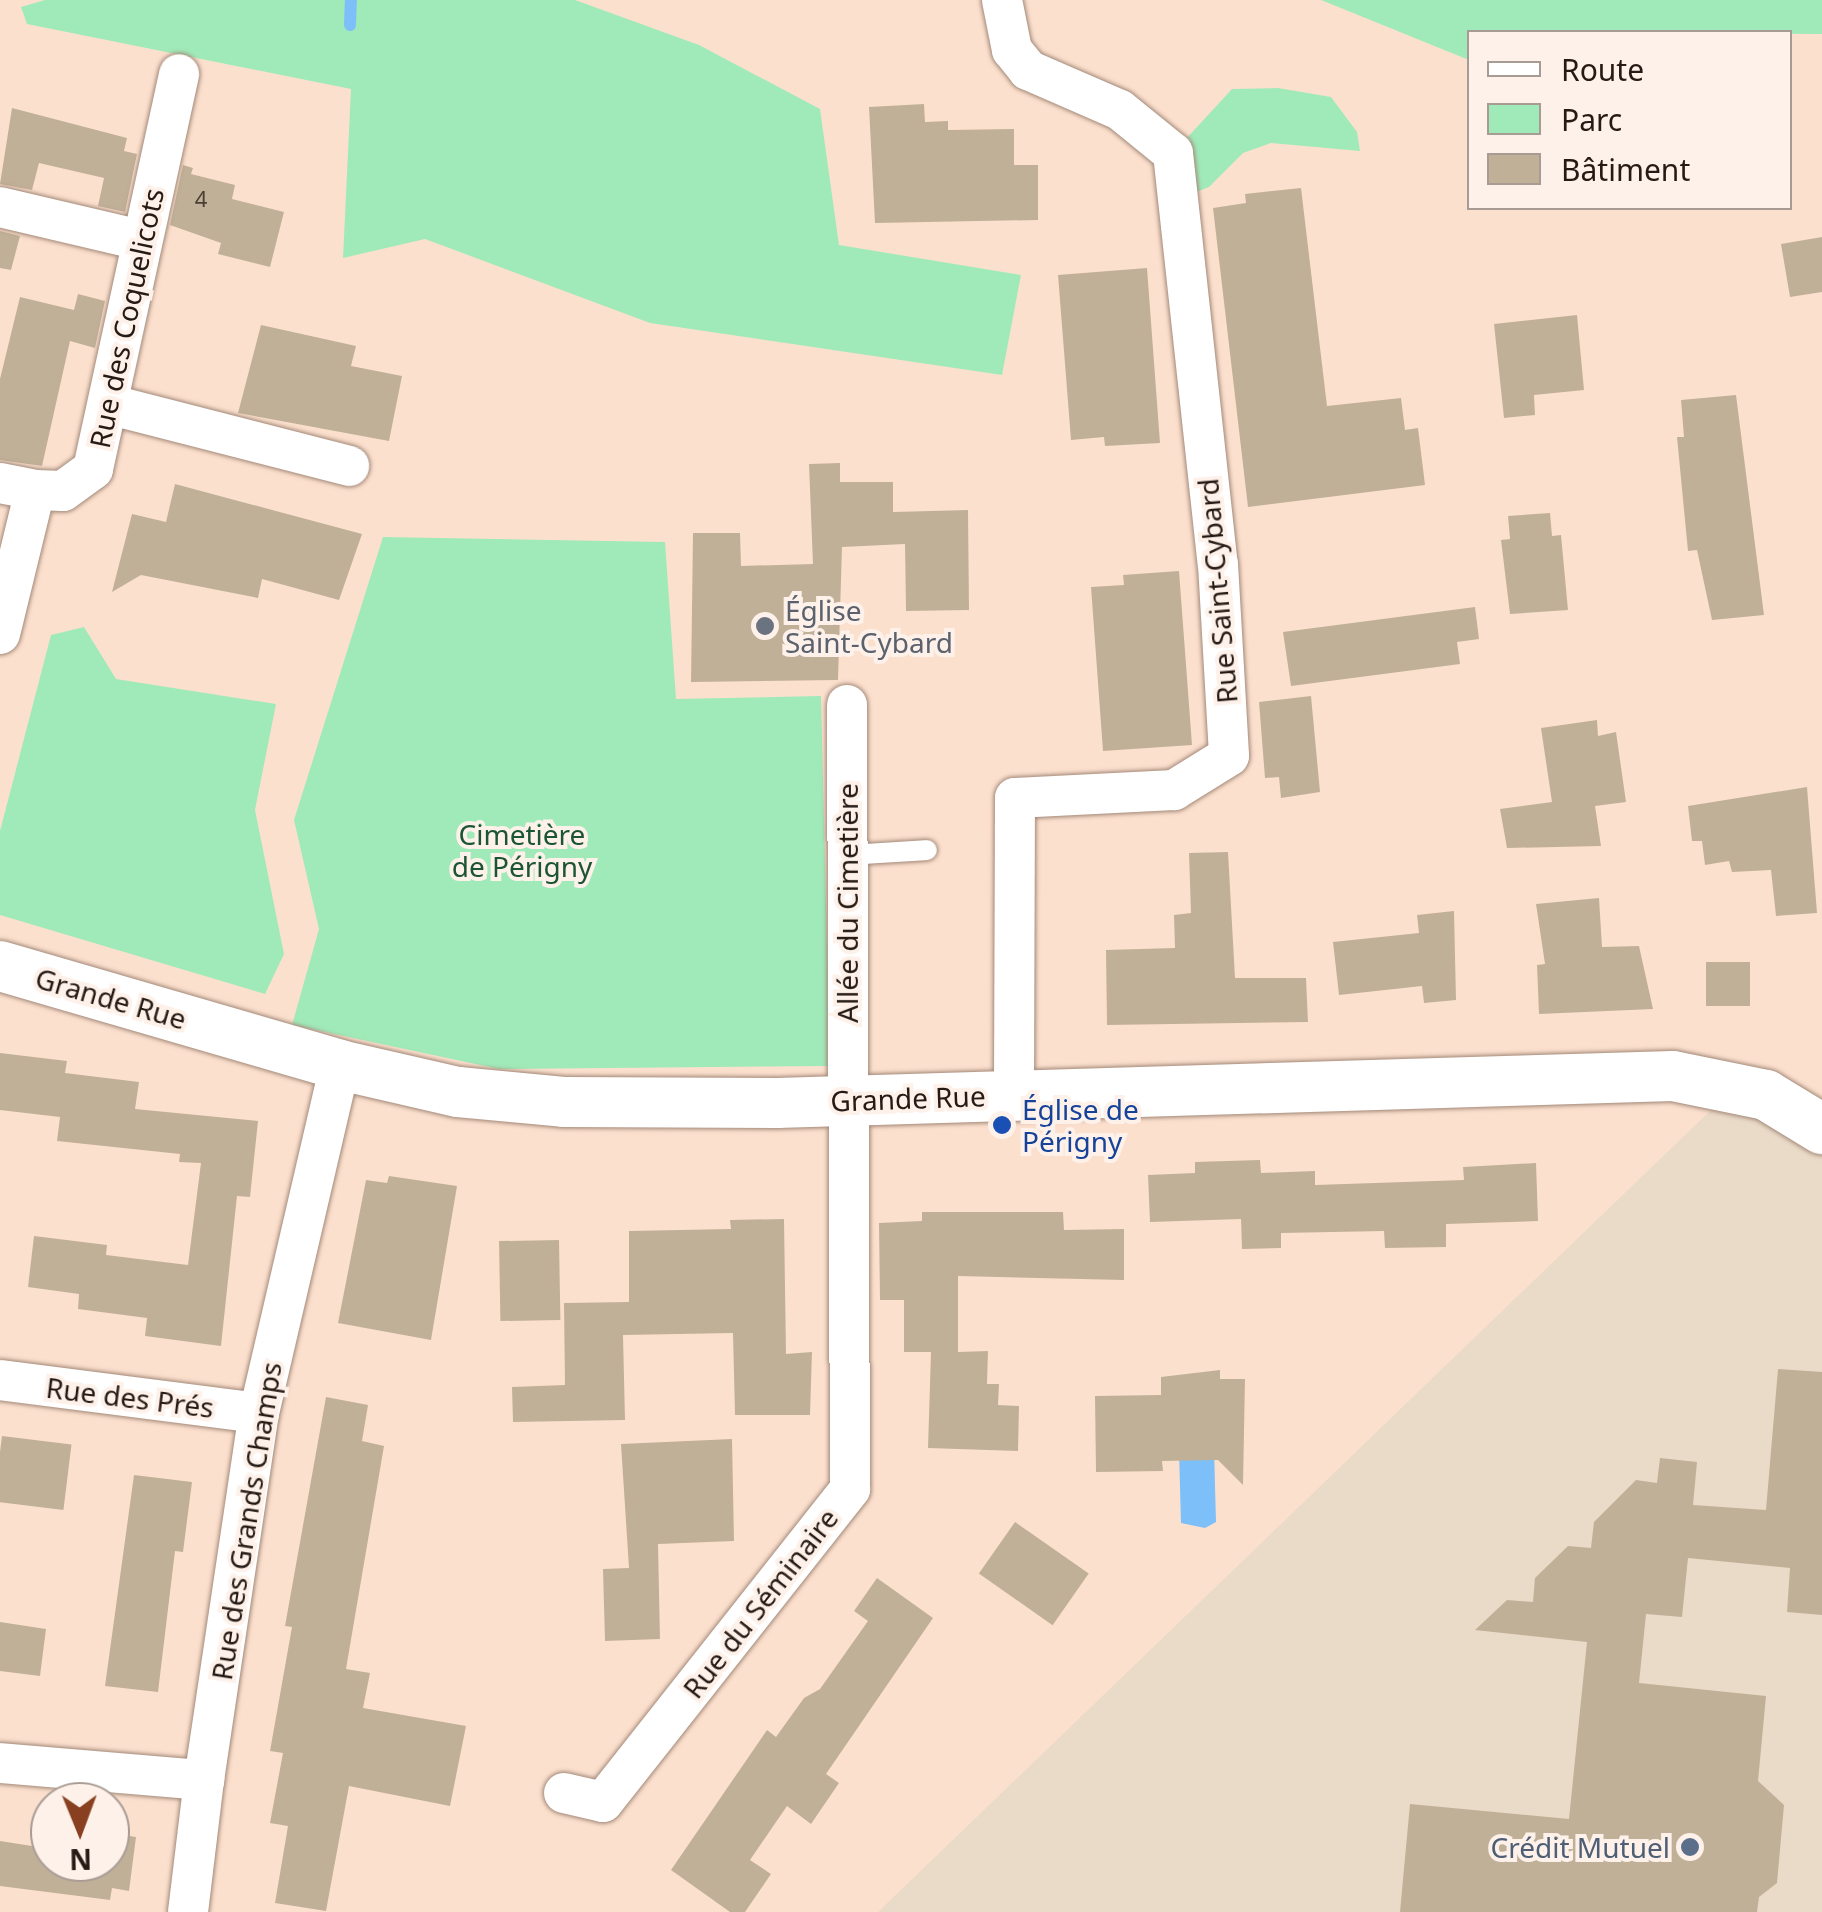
<!DOCTYPE html>
<meta charset="utf-8">
<style>
body{margin:0}
#map{position:relative;width:1822px;height:1912px;overflow:hidden;background:#fce0ce;font-family:"Noto Sans",sans-serif}
div>[style]{position:absolute}
.industrial>*{inset:0;background:#eadac8}
.green>*{inset:0;background:#a0eab9}
.water>*{inset:0;background:#7dbff9}
.stream>*{height:12px;margin:-6px;padding:0 6px;transform-origin:6px;border-radius:6px;background:#7dbff9}
.building>*{inset:0;background:#c1b098;transform-origin:0 0}
.roads{filter:drop-shadow(0 0 2px #a38979) drop-shadow(0 0 2px #a38979)}
.service>*{height:20px;margin:-10px;padding:0 10px;transform-origin:10px;border-radius:10px;background:#fff}
.minor>*{height:40px;margin:-20px;padding:0 20px;transform-origin:20px;border-radius:20px;background:#fff}
.tertiary>*{height:50px;margin:-25px;padding:0 25px;transform-origin:25px;border-radius:25px;background:#fff}
.dots>*{width:28px;height:28px;translate:-50% -50%;box-sizing:border-box;border:5px solid #fdf1ea;border-radius:50%}
span{translate:-50% -50%;white-space:nowrap;text-align:center;line-height:1.15;-webkit-text-stroke:8px #fdf1ea;paint-order:stroke}
.number-label{font-size:22px;color:#4c4035}
.number-label span{-webkit-text-stroke-width:0}
.street-label{font-size:28px;color:#251b14}
.worship-label{font-size:28px;color:#5b616d}
.left{translate:0 -50%;text-align:left}
.park-label{font-size:28px;color:#1b5534}
.transit-label{font-size:28px;color:#164399}
.service-label{font-size:28px;color:#4e5e75}
.right{translate:-100% -50%;text-align:right}
.legend{position:absolute;left:1467px;top:30px;width:325px;height:180px;box-sizing:border-box;background:#fdf1ea;border:2px solid #a79b94;margin:0;padding:12px 18px;list-style:none;font-size:30px;color:#251b14}
.legend li{display:flex;align-items:center;gap:20px;height:50px}
.legend b{width:50px;border:2px solid #a79b94}
.north{position:absolute;left:30px;top:1782px;width:100px;height:100px;box-sizing:border-box;background:#fdf1ea;border:2px solid #a79b94;border-radius:50%;rotate:179deg;font-size:28px;font-weight:700;line-height:40px;text-align:center;color:#251b14}
.north::after{content:'';display:block;margin:auto;width:35px;height:45px;background:#884020;clip-path:polygon(50% 0,100% 100%,50% 72%,0 100%)}
</style>
<div id="map">
<div class="industrial">
<div style="clip-path:polygon(1721px 1084px,1822px 1129px,1822px 1912px,878px 1912px,1711px 1110px)"></div>
</div>
<div class="green">
<div style="clip-path:polygon(45px 0,575px 0,699px 45px,820px 109px,839px 245px,1021px 275px,1002px 375px,650px 323px,425px 239px,343px 258px,351px 89px,27px 24px,21px 7px)"></div>
<div style="clip-path:polygon(1321px 0,1822px 0,1822px 34px,1470px 32px,1469px 60px)"></div>
<div style="clip-path:polygon(1278px 88px,1331px 97px,1357px 132px,1360px 151px,1271px 143px,1243px 153px,1209px 187px,1179px 199px,1173px 153px,1232px 89px)"></div>
<div style="clip-path:polygon(383px 537px,665px 542px,676px 699px,821px 696px,830px 1066px,499px 1069px,292px 1025px,319px 929px,294px 820px)"></div>
<div style="clip-path:polygon(84px 627px,116px 679px,276px 704px,255px 810px,284px 954px,265px 994px,0 915px,0 831px,51px 635px)"></div>
</div>
<div class="water">
<div style="clip-path:polygon(1214px 1449px,1216px 1522px,1205px 1528px,1181px 1523px,1179px 1451px)"></div>
</div>
<div class="stream">
<div style="left:350px;top:25px;width:25px;rotate:-88deg"></div>
</div>
<div class="building">
<div style="clip-path:polygon(924px 104px,925px 122px,948px 121px,948px 130px,1014px 129px,1014px 165px,1038px 165px,1038px 220px,875px 223px,869px 107px)"></div>
<div style="clip-path:polygon(12px 108px,127px 138px,124px 151px,137px 154px,125px 212px,98px 206px,104px 178px,39px 163px,32px 190px,0 184px)"></div>
<div style="clip-path:polygon(183px 165px,193px 168px,191px 174px,235px 185px,232px 199px,284px 212px,270px 267px,218px 254px,221px 243px,170px 225px)"></div>
<div style="clip-path:polygon(1301px 188px,1327px 406px,1401px 398px,1405px 430px,1418px 428px,1425px 485px,1248px 507px,1213px 208px,1246px 203px,1245px 194px)"></div>
<div style="clip-path:polygon(0 231px,20px 236px,11px 270px,0 268px)"></div>
<div style="clip-path:polygon(1822px 237px,1822px 292px,1790px 297px,1781px 244px)"></div>
<div style="clip-path:polygon(1147px 268px,1160px 443px,1105px 446px,1104px 437px,1071px 440px,1058px 275px)"></div>
<div style="clip-path:polygon(78px 294px,105px 301px,95px 348px,70px 341px,42px 466px,0 460px,0 379px,20px 297px,74px 310px)"></div>
<div style="clip-path:polygon(1577px 315px,1584px 390px,1534px 395px,1535px 415px,1504px 418px,1494px 324px)"></div>
<div style="clip-path:polygon(261px 325px,356px 346px,351px 366px,402px 376px,389px 441px,238px 413px)"></div>
<div style="clip-path:polygon(1736px 395px,1764px 615px,1712px 620px,1697px 550px,1688px 551px,1677px 437px,1684px 437px,1681px 400px)"></div>
<div style="clip-path:polygon(840px 463px,840px 482px,893px 482px,893px 512px,968px 510px,969px 610px,906px 611px,905px 544px,842px 547px,838px 680px,691px 682px,693px 533px,740px 533px,741px 566px,813px 564px,809px 464px)"></div>
<div style="clip-path:polygon(175px 484px,362px 534px,339px 600px,262px 579px,258px 598px,141px 575px,112px 592px,132px 514px,166px 522px)"></div>
<div style="clip-path:polygon(1550px 513px,1552px 536px,1561px 535px,1568px 610px,1510px 614px,1501px 540px,1510px 539px,1508px 516px)"></div>
<div style="clip-path:polygon(1179px 571px,1192px 745px,1103px 751px,1091px 587px,1124px 585px,1123px 575px)"></div>
<div style="clip-path:polygon(1475px 607px,1479px 639px,1457px 642px,1460px 664px,1291px 686px,1283px 632px)"></div>
<div style="clip-path:polygon(1311px 696px,1320px 792px,1281px 798px,1279px 777px,1265px 778px,1259px 702px)"></div>
<div style="clip-path:polygon(1597px 720px,1598px 736px,1616px 732px,1626px 802px,1595px 806px,1601px 846px,1507px 848px,1500px 809px,1552px 802px,1541px 728px)"></div>
<div style="clip-path:polygon(1807px 787px,1817px 913px,1776px 916px,1771px 870px,1732px 872px,1729px 861px,1705px 865px,1702px 841px,1692px 841px,1688px 806px)"></div>
<div style="clip-path:polygon(1228px 852px,1235px 978px,1306px 978px,1308px 1022px,1107px 1025px,1106px 950px,1175px 948px,1174px 915px,1191px 913px,1189px 853px)"></div>
<div style="clip-path:polygon(1599px 898px,1602px 947px,1639px 946px,1653px 1009px,1539px 1014px,1537px 965px,1545px 964px,1536px 904px)"></div>
<div style="clip-path:polygon(1454px 911px,1456px 1000px,1424px 1003px,1422px 986px,1339px 995px,1333px 942px,1419px 933px,1417px 915px)"></div>
<div style="left:1706px;top:962px;width:44px;height:44px"></div>
<div style="clip-path:polygon(0 1053px,67px 1061px,65px 1073px,139px 1082px,135px 1109px,258px 1121px,250px 1197px,237px 1196px,221px 1346px,145px 1336px,147px 1318px,78px 1309px,79px 1294px,28px 1287px,34px 1236px,107px 1245px,106px 1255px,188px 1265px,201px 1163px,179px 1162px,180px 1154px,57px 1141px,60px 1117px,0 1110px)"></div>
<div style="clip-path:polygon(1260px 1160px,1261px 1173px,1315px 1171px,1315px 1185px,1464px 1180px,1463px 1167px,1536px 1163px,1538px 1221px,1446px 1224px,1446px 1247px,1385px 1248px,1384px 1231px,1281px 1233px,1281px 1248px,1242px 1249px,1241px 1219px,1150px 1222px,1148px 1175px,1195px 1173px,1195px 1162px)"></div>
<div style="clip-path:polygon(389px 1176px,457px 1186px,431px 1340px,338px 1323px,366px 1180px,387px 1183px)"></div>
<div style="clip-path:polygon(922px 1212px,1063px 1212px,1064px 1230px,1124px 1229px,1124px 1280px,958px 1276px,958px 1352px,988px 1351px,987px 1384px,999px 1384px,998px 1405px,1019px 1406px,1018px 1451px,928px 1448px,931px 1352px,904px 1352px,904px 1300px,880px 1300px,879px 1223px,922px 1221px)"></div>
<div style="clip-path:polygon(784px 1219px,786px 1354px,812px 1352px,810px 1415px,735px 1415px,733px 1333px,623px 1335px,625px 1420px,513px 1422px,512px 1387px,565px 1385px,564px 1303px,629px 1302px,629px 1231px,731px 1229px,730px 1220px)"></div>
<div style="left:559px;top:1240px;width:80px;height:60px;rotate:89deg"></div>
<div style="clip-path:polygon(1778px 1369px,1822px 1372px,1822px 1615px,1787px 1612px,1790px 1568px,1688px 1558px,1682px 1617px,1646px 1614px,1639px 1683px,1766px 1696px,1758px 1781px,1784px 1805px,1777px 1883px,1759px 1897px,1757px 1912px,1400px 1912px,1410px 1804px,1569px 1819px,1587px 1642px,1475px 1630px,1507px 1600px,1533px 1602px,1535px 1578px,1568px 1546px,1591px 1548px,1594px 1522px,1636px 1480px,1657px 1483px,1660px 1458px,1697px 1462px,1693px 1505px,1766px 1510px)"></div>
<div style="clip-path:polygon(1220px 1370px,1220px 1379px,1245px 1379px,1243px 1485px,1218px 1460px,1162px 1461px,1163px 1471px,1096px 1472px,1095px 1396px,1161px 1395px,1161px 1377px)"></div>
<div style="clip-path:polygon(326px 1397px,368px 1405px,362px 1441px,384px 1446px,346px 1669px,370px 1673px,363px 1708px,466px 1726px,450px 1806px,349px 1786px,326px 1911px,275px 1903px,288px 1826px,270px 1823px,283px 1753px,270px 1751px,292px 1627px,285px 1626px)"></div>
<div style="left:2px;top:1436px;width:70px;height:66px;rotate:7deg"></div>
<div style="clip-path:polygon(732px 1439px,734px 1541px,658px 1544px,660px 1639px,605px 1641px,603px 1569px,629px 1568px,621px 1444px)"></div>
<div style="clip-path:polygon(134px 1475px,192px 1482px,183px 1552px,175px 1551px,158px 1692px,105px 1686px)"></div>
<div style="left:1015px;top:1522px;width:90px;height:63px;rotate:35deg"></div>
<div style="clip-path:polygon(877px 1578px,933px 1618px,826px 1774px,839px 1783px,811px 1824px,787px 1806px,750px 1860px,771px 1874px,745px 1912px,730px 1912px,671px 1870px,767px 1730px,776px 1737px,804px 1698px,820px 1689px,868px 1621px,854px 1611px)"></div>
<div style="clip-path:polygon(0 1622px,46px 1629px,40px 1676px,0 1671px)"></div>
<div style="clip-path:polygon(50px 1825px,50px 1862px,110px 1862px,110px 1833px,136px 1837px,129px 1891px,112px 1888px,110px 1900px,0 1886px,0 1841px,45px 1848px)"></div>
</div>
<div class="roads">
<div class="service">
<div style="left:848px;top:855px;width:79px;rotate:-3.6deg"></div>
</div>
<div class="minor">
<div style="left:1002px;top:0;width:51px;rotate:78.7deg"></div>
<div style="left:1012px;top:50px;width:26px;rotate:51deg"></div>
<div style="left:1028px;top:70px;width:100px;rotate:23.5deg"></div>
<div style="left:1120px;top:110px;width:68px;rotate:39.1deg"></div>
<div style="left:1173px;top:153px;width:413px;rotate:83.8deg"></div>
<div style="left:1218px;top:564px;width:192px;rotate:86.7deg"></div>
<div style="left:1229px;top:756px;width:65px;rotate:148.3deg"></div>
<div style="left:1174px;top:790px;width:159px;rotate:177.1deg"></div>
<div style="left:1015px;top:798px;width:297px;rotate:90.2deg"></div>
<div style="left:0;top:207px;width:145px;rotate:13.2deg"></div>
<div style="left:108px;top:404px;width:249px;rotate:14.4deg"></div>
<div style="left:0;top:483px;width:36px;rotate:11deg"></div>
<div style="left:0;top:634px;width:148px;rotate:-76.3deg"></div>
<div style="left:35px;top:490px;width:28px;rotate:2deg"></div>
<div style="left:63px;top:491px;width:37px;rotate:-36deg"></div>
<div style="left:93px;top:469px;width:404px;rotate:-77.7deg"></div>
<div style="left:0;top:1380px;width:261px;rotate:7.3deg"></div>
<div style="left:0;top:1763px;width:205px;rotate:4.8deg"></div>
<div style="left:204px;top:1780px;width:371px;rotate:-81.5deg"></div>
<div style="left:259px;top:1413px;width:357px;rotate:-76.9deg"></div>
<div style="left:564px;top:1793px;width:40px;rotate:13deg"></div>
<div style="left:603px;top:1802px;width:399px;rotate:-51.7deg"></div>
<div style="left:850px;top:1489px;width:784px;rotate:-90.22deg"></div>
<div style="left:188px;top:1912px;width:133px;rotate:-83.1deg"></div>
</div>
<div class="tertiary">
<div style="left:0;top:966px;width:354px;rotate:16.2deg"></div>
<div style="left:340px;top:1065px;width:121px;rotate:12.9deg"></div>
<div style="left:458px;top:1092px;width:106px;rotate:5.4deg"></div>
<div style="left:564px;top:1102px;width:213px;rotate:0.3deg"></div>
<div style="left:777px;top:1103px;width:896px;rotate:-1.73deg"></div>
<div style="left:1673px;top:1076px;width:95px;rotate:11.5deg"></div>
<div style="left:1766px;top:1095px;width:66px;rotate:31.3deg"></div>
</div>
</div>
<div class="dots">
<div style="left:765px;top:626px;background:#6b7280"></div>
<div style="left:1002px;top:1125px;background:#1a4fb4"></div>
<div style="left:1690px;top:1847px;background:#5c6f8a"></div>
</div>
<div class="number-label">
<span style="left:201px;top:199px">4</span>
</div>
<div class="street-label">
<span style="left:126px;top:318px;rotate:-78deg">Rue des Coquelicots</span>
<span style="left:1217px;top:591px;rotate:-95deg">Rue Saint-Cybard</span>
<span style="left:847px;top:903px;rotate:-90deg">Allée du Cimetière</span>
<span style="left:111px;top:998px;rotate:16deg">Grande Rue</span>
<span style="left:908px;top:1098px;rotate:-2deg">Grande Rue</span>
<span style="left:130px;top:1397px;rotate:7deg">Rue des Prés</span>
<span style="left:246px;top:1521px;rotate:-81deg">Rue des Grands Champs</span>
<span style="left:760px;top:1603px;rotate:-52deg">Rue du Séminaire</span>
</div>
<div class="worship-label">
<span class="left" style="left:785px;top:626px">Église<br>Saint-Cybard</span>
</div>
<div class="park-label">
<span style="left:522px;top:850px">Cimetière<br>de Périgny</span>
</div>
<div class="transit-label">
<span class="left" style="left:1022px;top:1125px">Église de<br>Périgny</span>
</div>
<div class="service-label">
<span class="right" style="left:1670px;top:1847px">Crédit Mutuel</span>
</div>
<ul class="legend">
<li><b style="height:12px;background:#fff"></b>Route</li>
<li><b style="height:28px;background:#a0eab9"></b>Parc</li>
<li><b style="height:28px;background:#c1b098"></b>Bâtiment</li>
</ul>
<div class="north">N</div>
</div>
